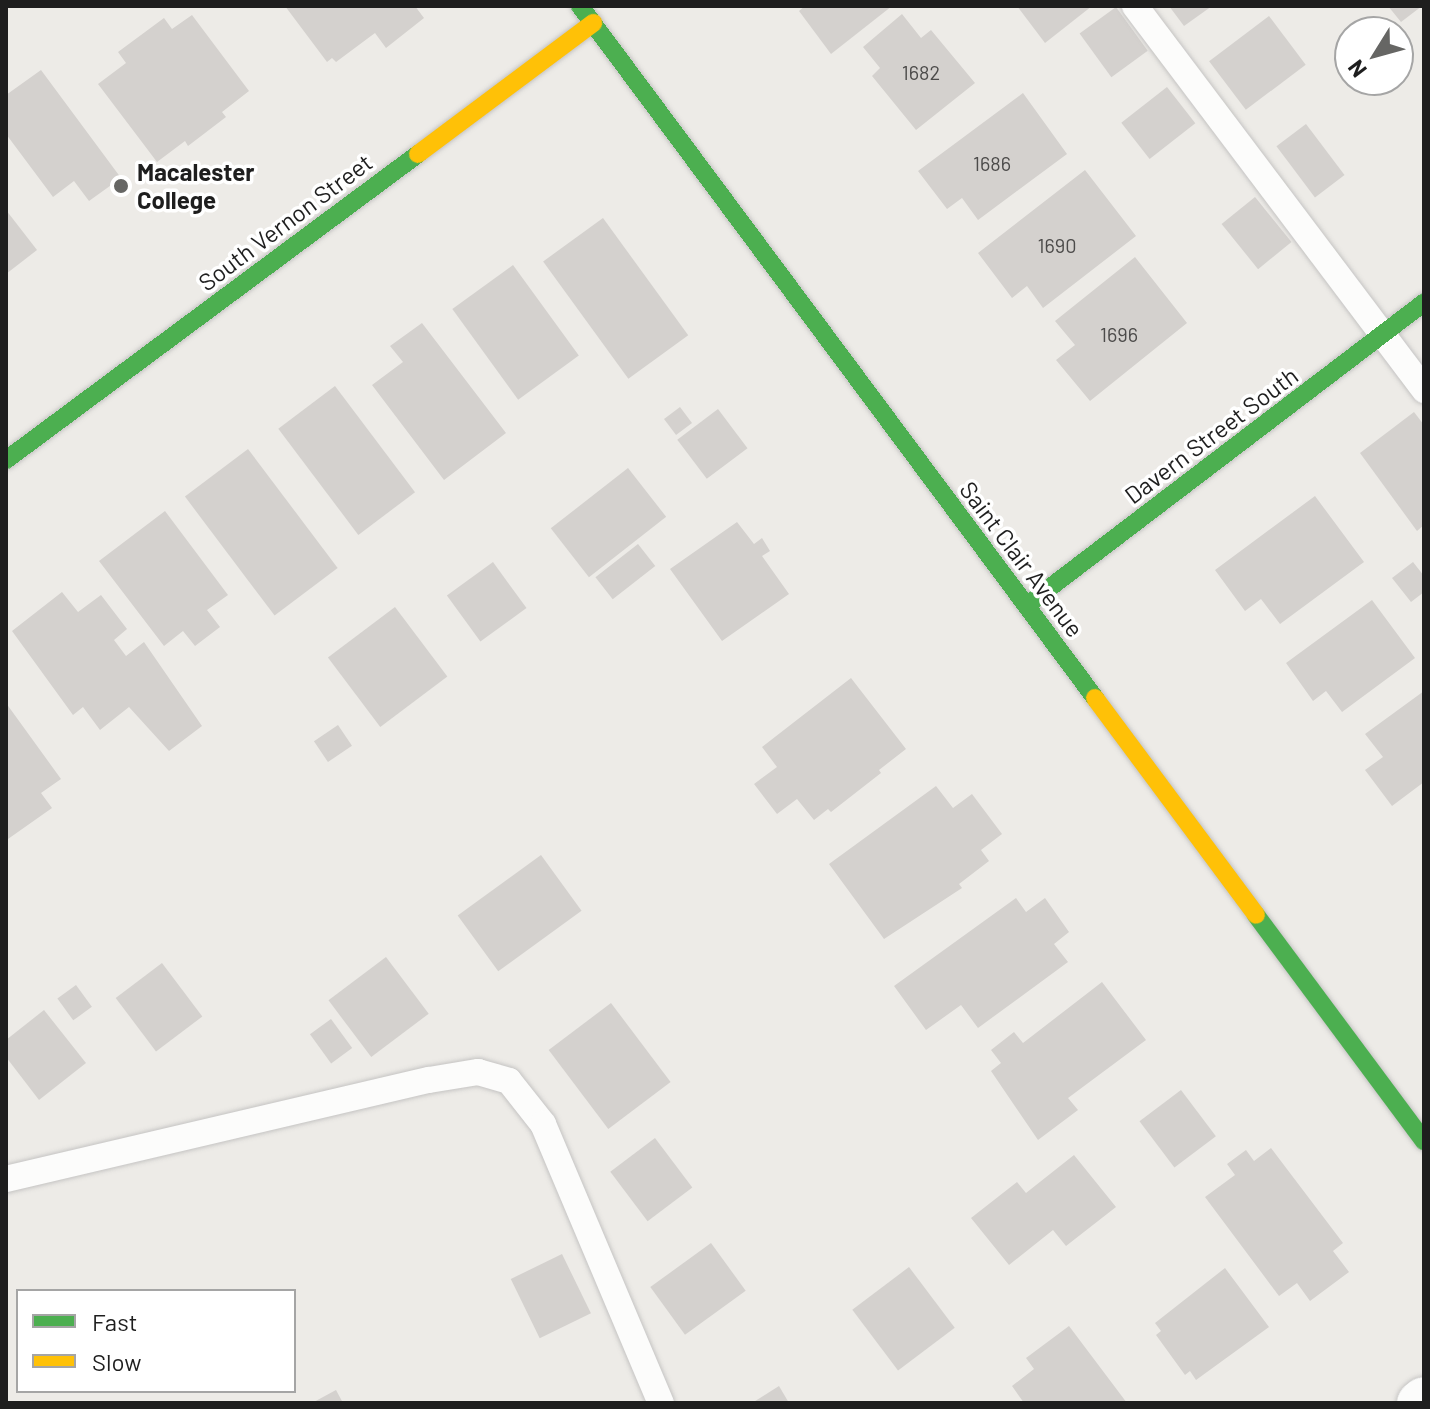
<!DOCTYPE html>
<style>
body{margin:0}
#map{position:relative;width:1430px;height:1409px;overflow:hidden;background:#edebe7;font-family:Barlow,sans-serif}
div>[style]{position:absolute}
.building>*{inset:0;background:#d4d1ce;transform-origin:0 0}
.roads{filter:drop-shadow(0 0 2px #c5c4c3) drop-shadow(0 0 2px #c5c4c3)}
.lane>*{height:26px;margin:-13px;padding:0 13px;transform-origin:13px;border-radius:13px;background:#fcfcfb}
.street>*{height:44px;margin:-22px;padding:0 22px;transform-origin:22px;border-radius:22px;background:#fcfcfb}
.fast>*{height:18px;margin:-9px;padding:0 9px;transform-origin:9px;border-radius:9px;background:#4caf50}
.slow>*{height:18px;margin:-9px;padding:0 9px;transform-origin:9px;border-radius:9px;background:#ffc107}
.dots>*{width:22px;height:22px;translate:-50% -50%;box-sizing:border-box;border:4px solid #fff;border-radius:50%}
span{translate:-50% -50%;white-space:nowrap;text-align:center;line-height:1.15;-webkit-text-stroke:7px #fff;paint-order:stroke}
.number-label{font-size:20px;color:#4c4b4a}
.number-label span{-webkit-text-stroke-width:0}
.poi-label{font-size:24px;color:#1e1e1e;font-weight:700}
.left{translate:0 -50%;text-align:left}
.street-label{font-size:24px;color:#1e1e1e}
.frame{position:absolute;inset:0;border:8px solid #1e1e1e;pointer-events:none}
.legend{position:absolute;left:16px;top:1289px;width:280px;height:104px;box-sizing:border-box;background:#fff;border:2px solid #a5a5a5;margin:0;padding:10px 14px;list-style:none;font-size:24px;color:#1e1e1e}
.legend li{display:flex;align-items:center;gap:16px;height:40px}
.legend b{width:40px;border:2px solid #a5a5a5}
.north{position:absolute;left:1334px;top:16px;width:80px;height:80px;box-sizing:border-box;background:#fff;border:2px solid #a5a5a5;border-radius:50%;rotate:233deg;font-size:22px;font-weight:700;line-height:32px;text-align:center;color:#1e1e1e}
.north::after{content:'';display:block;margin:auto;width:28px;height:36px;background:#666664;clip-path:polygon(50% 0,100% 100%,50% 72%,0 100%)}
</style>
<div id="map">
<div class="building">
<div style="clip-path:polygon(285px 6px,415px 6px,424px 18px,386px 48px,375px 33px,336px 62px,332px 58px,327px 62px)"></div>
<div style="clip-path:polygon(805px 6px,892px 6px,831px 54px,799px 11px)"></div>
<div style="clip-path:polygon(1017px 6px,1092px 6px,1045px 43px)"></div>
<div style="clip-path:polygon(1169px 6px,1212px 6px,1184px 26px)"></div>
<div style="clip-path:polygon(1388px 6px,1422px 6px,1401px 22px)"></div>
<div style="left:1116px;top:7px;width:54px;height:45px;rotate:54deg"></div>
<div style="clip-path:polygon(902px 14px,921px 38px,931px 30px,975px 83px,916px 130px,872px 76px,880px 68px,863px 47px)"></div>
<div style="clip-path:polygon(192px 15px,249px 91px,222px 112px,226px 117px,188px 146px,185px 141px,157px 162px,98px 84px,126px 63px,118px 52px,164px 18px,172px 29px)"></div>
<div style="left:1269px;top:16px;width:61px;height:75px;rotate:53deg"></div>
<div style="clip-path:polygon(41px 70px,121px 178px,89px 201px,74px 181px,53px 197px,6px 134px,6px 95px)"></div>
<div style="left:1167px;top:87px;width:46px;height:58px;rotate:52deg"></div>
<div style="clip-path:polygon(1023px 93px,1067px 154px,978px 220px,962px 198px,947px 209px,918px 171px)"></div>
<div style="left:1306px;top:124px;width:64px;height:37px;rotate:53deg"></div>
<div style="clip-path:polygon(1085px 170px,1136px 236px,1043px 308px,1027px 286px,1012px 298px,978px 253px)"></div>
<div style="left:1255px;top:197px;width:58px;height:43px;rotate:51deg"></div>
<div style="clip-path:polygon(6px 210px,37px 250px,6px 274px)"></div>
<div style="left:603px;top:218px;width:145px;height:74px;rotate:54deg"></div>
<div style="clip-path:polygon(1135px 257px,1187px 323px,1090px 401px,1056px 360px,1075px 345px,1055px 321px)"></div>
<div style="left:513px;top:265px;width:112px;height:75px;rotate:54deg"></div>
<div style="clip-path:polygon(422px 323px,506px 433px,444px 480px,372px 385px,403px 362px,390px 346px)"></div>
<div style="left:335px;top:386px;width:133px;height:71px;rotate:53deg"></div>
<div style="left:680px;top:407px;width:20px;height:20px;rotate:53deg"></div>
<div style="left:718px;top:409px;width:49px;height:51px;rotate:53deg"></div>
<div style="clip-path:polygon(1414px 412px,1424px 425px,1424px 525px,1417px 531px,1360px 453px)"></div>
<div style="left:248px;top:449px;width:149px;height:79px;rotate:53deg"></div>
<div style="left:628px;top:468px;width:62px;height:98px;rotate:52deg"></div>
<div style="clip-path:polygon(1315px 496px,1364px 562px,1280px 624px,1261px 599px,1245px 611px,1215px 570px)"></div>
<div style="clip-path:polygon(165px 511px,228px 595px,207px 610px,220px 627px,195px 646px,183px 631px,164px 646px,99px 561px)"></div>
<div style="clip-path:polygon(737px 522px,754px 544px,762px 538px,770px 551px,762px 556px,789px 594px,722px 641px,670px 569px)"></div>
<div style="left:638px;top:544px;width:28px;height:54px;rotate:52deg"></div>
<div style="left:493px;top:562px;width:57px;height:57px;rotate:54deg"></div>
<div style="clip-path:polygon(1413px 562px,1424px 576px,1424px 592px,1411px 602px,1392px 578px)"></div>
<div style="clip-path:polygon(62px 592px,78px 612px,101px 595px,127px 629px,114px 640px,126px 656px,144px 642px,202px 726px,169px 751px,129px 707px,100px 730px,83px 707px,73px 715px,12px 631px)"></div>
<div style="clip-path:polygon(1372px 600px,1415px 658px,1342px 712px,1326px 691px,1313px 701px,1286px 663px)"></div>
<div style="left:395px;top:607px;width:87px;height:84px;rotate:53deg"></div>
<div style="clip-path:polygon(851px 678px,906px 749px,879px 770px,881px 773px,831px 812px,828px 809px,814px 820px,797px 799px,777px 814px,754px 784px,777px 767px,762px 747px)"></div>
<div style="clip-path:polygon(1424px 691px,1424px 782px,1392px 806px,1365px 770px,1383px 757px,1365px 734px)"></div>
<div style="clip-path:polygon(6px 703px,61px 779px,41px 793px,52px 808px,8px 839px)"></div>
<div style="left:338px;top:725px;width:25px;height:29px;rotate:56deg"></div>
<div style="clip-path:polygon(936px 786px,953px 808px,972px 794px,1002px 834px,981px 850px,989px 861px,959px 884px,962px 888px,884px 939px,829px 864px)"></div>
<div style="left:541px;top:855px;width:69px;height:103px;rotate:54deg"></div>
<div style="clip-path:polygon(1016px 898px,1026px 912px,1045px 898px,1069px 932px,1054px 944px,1068px 962px,978px 1028px,961px 1005px,926px 1030px,894px 986px)"></div>
<div style="left:386px;top:957px;width:71px;height:72px;rotate:53deg"></div>
<div style="left:162px;top:963px;width:67px;height:58px;rotate:53deg"></div>
<div style="clip-path:polygon(1102px 982px,1146px 1040px,1068px 1098px,1078px 1110px,1038px 1140px,991px 1071px,1001px 1063px,991px 1050px,1014px 1032px,1023px 1043px)"></div>
<div style="left:76px;top:985px;width:27px;height:23px;rotate:54deg"></div>
<div style="left:611px;top:1003px;width:99px;height:78px;rotate:53deg"></div>
<div style="clip-path:polygon(44px 1010px,86px 1063px,39px 1100px,6px 1057px,6px 1040px)"></div>
<div style="left:331px;top:1019px;width:36px;height:26px;rotate:54deg"></div>
<div style="left:1181px;top:1090px;width:58px;height:52px;rotate:53deg"></div>
<div style="left:655px;top:1138px;width:62px;height:56px;rotate:53deg"></div>
<div style="clip-path:polygon(1271px 1148px,1343px 1243px,1333px 1251px,1349px 1272px,1310px 1301px,1297px 1283px,1279px 1296px,1205px 1197px,1235px 1175px,1227px 1164px,1246px 1150px,1254px 1161px)"></div>
<div style="clip-path:polygon(1074px 1155px,1116px 1207px,1066px 1246px,1053px 1230px,1009px 1265px,971px 1218px,1017px 1182px,1026px 1193px)"></div>
<div style="left:711px;top:1243px;width:59px;height:75px;rotate:54deg"></div>
<div style="left:562px;top:1254px;width:66px;height:57px;rotate:64deg"></div>
<div style="left:909px;top:1267px;width:76px;height:71px;rotate:53deg"></div>
<div style="clip-path:polygon(1225px 1268px,1269px 1327px,1196px 1380px,1190px 1371px,1185px 1375px,1156px 1335px,1161px 1331px,1155px 1323px)"></div>
<div style="clip-path:polygon(1069px 1326px,1127px 1403px,1024px 1403px,1012px 1386px,1034px 1369px,1026px 1358px)"></div>
<div style="clip-path:polygon(779px 1386px,789px 1403px,752px 1403px)"></div>
<div style="clip-path:polygon(336px 1390px,343px 1403px,312px 1403px)"></div>
</div>
<div class="roads">
<div class="lane">
<div style="left:1135px;top:6px;width:481px;rotate:53deg"></div>
<div style="left:6px;top:1179px;width:434px;rotate:-13.2deg"></div>
<div style="left:429px;top:1080px;width:50px;rotate:-9.3deg"></div>
<div style="left:478px;top:1072px;width:32px;rotate:16deg"></div>
<div style="left:509px;top:1081px;width:55px;rotate:51.7deg"></div>
<div style="left:543px;top:1124px;width:303px;rotate:67.1deg"></div>
</div>
<div class="street">
<div style="left:1419px;top:1403px;width:6px;rotate:-39deg"></div>
</div>
<div class="fast">
<div style="left:580px;top:6px;width:863px;rotate:53.34deg"></div>
<div style="left:6px;top:460px;width:513px;rotate:-36.6deg"></div>
<div style="left:1027px;top:605px;width:499px;rotate:-37.3deg"></div>
<div style="left:1256px;top:915px;width:282px;rotate:53.4deg"></div>
</div>
<div class="slow">
<div style="left:418px;top:154px;width:219px;rotate:-36.8deg"></div>
<div style="left:1095px;top:698px;width:270px;rotate:53.4deg"></div>
</div>
</div>
<div class="dots">
<div style="left:121px;top:186px;background:#666664"></div>
</div>
<div class="number-label">
<span style="left:921px;top:72px">1682</span>
<span style="left:992px;top:163px">1686</span>
<span style="left:1057px;top:245px">1690</span>
<span style="left:1119px;top:334px">1696</span>
</div>
<div class="poi-label">
<span class="left" style="left:137px;top:186px">Macalester<br>College</span>
</div>
<div class="street-label">
<span style="left:285px;top:222px;rotate:-37deg">South Vernon Street</span>
<span style="left:1211px;top:435px;rotate:-37deg">Davern Street South</span>
<span style="left:1022px;top:559px;rotate:53deg">Saint Clair Avenue</span>
</div>
<div class="frame"></div>
<ul class="legend">
<li><b style="height:10px;background:#4caf50"></b>Fast</li>
<li><b style="height:10px;background:#ffc107"></b>Slow</li>
</ul>
<div class="north">N</div>
</div>
